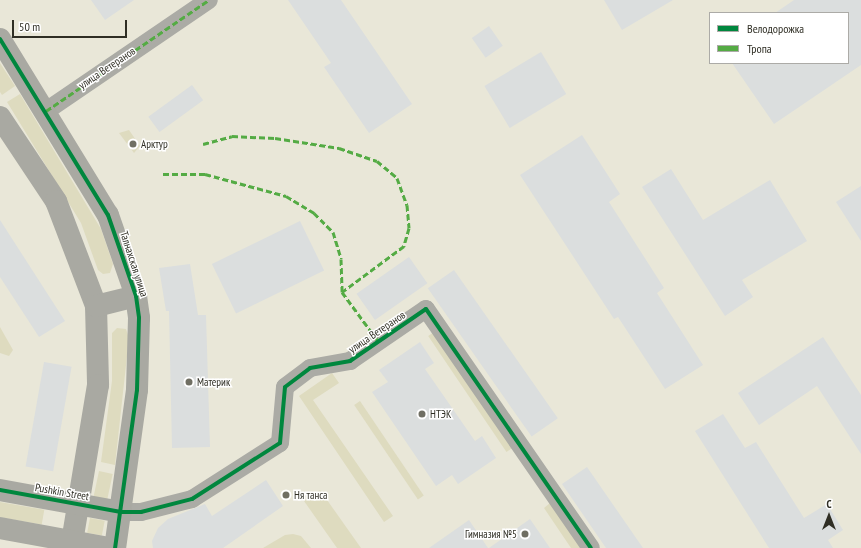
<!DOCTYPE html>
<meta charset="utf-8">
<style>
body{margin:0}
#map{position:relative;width:861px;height:548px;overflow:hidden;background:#e9e7d8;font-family:"PT Sans Narrow",sans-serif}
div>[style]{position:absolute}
.green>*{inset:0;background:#dedbbf;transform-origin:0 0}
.building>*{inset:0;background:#dbdede;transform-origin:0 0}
.street>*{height:18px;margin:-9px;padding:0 9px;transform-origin:9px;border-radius:9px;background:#ababa5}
.secondary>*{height:22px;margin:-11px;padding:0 11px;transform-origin:11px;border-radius:11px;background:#a9a9a2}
.quiet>*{height:3px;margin-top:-1.5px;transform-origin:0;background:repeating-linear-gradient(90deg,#54ab44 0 6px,transparent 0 9px)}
.cycleway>*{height:4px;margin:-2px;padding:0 2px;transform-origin:2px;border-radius:2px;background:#00873e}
.dots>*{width:11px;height:11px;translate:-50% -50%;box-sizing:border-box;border:2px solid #fff;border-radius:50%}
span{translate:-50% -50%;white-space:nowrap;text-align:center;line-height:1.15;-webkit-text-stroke:3px #fff;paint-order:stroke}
.street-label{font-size:11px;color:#2f2e24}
.poi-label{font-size:11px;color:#2f2e24}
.left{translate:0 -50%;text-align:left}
.right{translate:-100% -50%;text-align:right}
.legend{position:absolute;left:709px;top:12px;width:140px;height:52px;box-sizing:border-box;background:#fff;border:1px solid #acaba7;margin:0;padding:5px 7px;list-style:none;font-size:12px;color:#2f2e24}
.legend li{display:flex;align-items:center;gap:8px;height:20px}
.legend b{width:20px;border:1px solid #acaba7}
.north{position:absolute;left:809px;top:496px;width:40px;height:40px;-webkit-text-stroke:3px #fff;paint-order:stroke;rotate:0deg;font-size:11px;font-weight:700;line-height:16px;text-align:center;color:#2f2e24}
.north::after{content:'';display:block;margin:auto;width:14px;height:18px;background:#2f2e24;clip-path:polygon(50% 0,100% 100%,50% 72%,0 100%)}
.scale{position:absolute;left:12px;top:20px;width:115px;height:18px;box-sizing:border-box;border:2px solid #2f2e24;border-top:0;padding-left:5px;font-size:12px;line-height:14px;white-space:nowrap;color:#2f2e24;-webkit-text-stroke:3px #fff;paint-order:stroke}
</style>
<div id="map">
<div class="green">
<div style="clip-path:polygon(0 63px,15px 86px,2px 95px,0 92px)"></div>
<div style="clip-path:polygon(20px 94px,101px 229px,113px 264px,110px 273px,103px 274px,98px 270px,81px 223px,7px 102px)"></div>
<div style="clip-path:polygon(129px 130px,140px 146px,134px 153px,119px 133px)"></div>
<div style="clip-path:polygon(0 327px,13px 350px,9px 356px,0 353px)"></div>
<div style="clip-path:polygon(117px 328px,126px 329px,129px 338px,115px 465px,101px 462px,112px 381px,112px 333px)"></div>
<div style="left:434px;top:332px;width:140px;height:7px;rotate:56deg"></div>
<div style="clip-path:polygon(332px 373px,339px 383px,313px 400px,393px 516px,384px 522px,299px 396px)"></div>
<div style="left:360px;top:401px;width:114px;height:7px;rotate:56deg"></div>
<div style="left:99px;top:471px;width:14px;height:26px;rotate:12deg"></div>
<div style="clip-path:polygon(320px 490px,361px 548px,337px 548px,304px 501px)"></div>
<div style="left:0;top:502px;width:45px;height:15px;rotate:10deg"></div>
<div style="clip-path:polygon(550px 503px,581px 548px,571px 548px,544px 508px)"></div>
<div style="left:90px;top:518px;width:15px;height:15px;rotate:11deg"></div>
<div style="clip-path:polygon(293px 534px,301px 536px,311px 548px,263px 548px,285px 535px)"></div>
</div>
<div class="building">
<div style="clip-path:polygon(91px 0,134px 0,105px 20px)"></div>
<div style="clip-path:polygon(288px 0,341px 0,412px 104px,369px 133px,324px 67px,331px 63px)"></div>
<div style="clip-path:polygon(604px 0,673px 0,622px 30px)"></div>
<div style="clip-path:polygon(794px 0,861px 0,861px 65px,774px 124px,732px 63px,848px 63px,848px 13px,775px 13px)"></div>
<div style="left:489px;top:26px;width:24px;height:21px;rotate:55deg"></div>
<div style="left:541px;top:52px;width:49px;height:66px;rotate:59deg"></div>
<div style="left:192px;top:85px;width:19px;height:54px;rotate:54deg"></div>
<div style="clip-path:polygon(582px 135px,620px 194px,609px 202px,664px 288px,657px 293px,703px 365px,665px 389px,618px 317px,614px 319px,520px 175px)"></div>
<div style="clip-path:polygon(671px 169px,703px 220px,770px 180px,807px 241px,742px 280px,753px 297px,725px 316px,642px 187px)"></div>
<div style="clip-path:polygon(861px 186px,861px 241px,836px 202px)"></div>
<div style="clip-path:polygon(0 220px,65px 321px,39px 337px,0 277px)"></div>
<div style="left:300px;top:221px;width:55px;height:98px;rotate:64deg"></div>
<div style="left:409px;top:257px;width:32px;height:64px;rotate:55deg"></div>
<div style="clip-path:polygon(190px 264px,198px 315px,206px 315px,210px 447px,172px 448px,169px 311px,166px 311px,159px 268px)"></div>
<div style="left:454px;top:270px;width:181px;height:32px;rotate:55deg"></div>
<div style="clip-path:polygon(823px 337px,861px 395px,861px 454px,817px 386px,759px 425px,738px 393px)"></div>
<div style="clip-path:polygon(420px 342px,434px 363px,425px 369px,475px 441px,482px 436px,496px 458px,458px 484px,452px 475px,436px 486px,372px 392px,388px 382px,379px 370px)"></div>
<div style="left:44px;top:362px;width:28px;height:106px;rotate:10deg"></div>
<div style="clip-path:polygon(723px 414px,745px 448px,756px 442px,804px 518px,827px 504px,843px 530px,828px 540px,833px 548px,769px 548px,695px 431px)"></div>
<div style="clip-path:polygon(587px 467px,643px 548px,606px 548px,562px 484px)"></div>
<div style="clip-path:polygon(266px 480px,283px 506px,223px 548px,153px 548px,152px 541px,158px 528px,168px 519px,205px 504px,212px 516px)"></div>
<div style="clip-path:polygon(530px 519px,550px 548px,489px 548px)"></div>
<div style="clip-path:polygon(469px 520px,488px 548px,429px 548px)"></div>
</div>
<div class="street">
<div style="left:46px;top:111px;width:197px;rotate:-34.3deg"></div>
<div style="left:121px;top:512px;width:20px"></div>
<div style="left:141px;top:512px;width:53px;rotate:-14.3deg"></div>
<div style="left:192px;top:499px;width:104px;rotate:-32.5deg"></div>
<div style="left:280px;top:443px;width:56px;rotate:-84.9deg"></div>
<div style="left:285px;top:387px;width:31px;rotate:-37deg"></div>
<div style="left:310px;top:368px;width:41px;rotate:-9.9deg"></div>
<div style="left:350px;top:361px;width:92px;rotate:-34.4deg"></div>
<div style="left:426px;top:309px;width:290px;rotate:55.4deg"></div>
</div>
<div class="secondary">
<div style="left:0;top:39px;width:206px;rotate:58.5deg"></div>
<div style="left:108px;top:215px;width:86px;rotate:70.9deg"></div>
<div style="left:136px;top:296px;width:22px;rotate:82deg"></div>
<div style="left:139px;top:318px;width:72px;rotate:91.6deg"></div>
<div style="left:137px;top:390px;width:160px;rotate:97.9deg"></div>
<div style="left:0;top:117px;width:101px;rotate:56.3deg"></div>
<div style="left:56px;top:201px;width:112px;rotate:69.1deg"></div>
<div style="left:96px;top:306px;width:79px;rotate:88.5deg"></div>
<div style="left:98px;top:385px;width:165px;rotate:99.4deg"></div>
<div style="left:96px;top:306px;width:41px;rotate:-14deg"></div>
<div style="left:0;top:490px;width:123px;rotate:10.3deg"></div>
<div style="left:0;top:528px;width:111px;rotate:10.4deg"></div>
</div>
<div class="quiet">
<div style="left:46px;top:111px;width:197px;rotate:-34.3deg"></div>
<div style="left:203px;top:144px;width:30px;rotate:-15deg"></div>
<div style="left:232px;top:136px;width:43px;rotate:2.7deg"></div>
<div style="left:275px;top:138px;width:65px;rotate:8.9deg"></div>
<div style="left:339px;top:148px;width:40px;rotate:18.9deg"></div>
<div style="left:377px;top:161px;width:26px;rotate:40deg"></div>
<div style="left:397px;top:178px;width:29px;rotate:70deg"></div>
<div style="left:407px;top:205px;width:23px;rotate:85deg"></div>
<div style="left:409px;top:228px;width:19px;rotate:106deg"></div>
<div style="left:404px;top:246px;width:77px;rotate:143.4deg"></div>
<div style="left:163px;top:174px;width:42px"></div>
<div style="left:205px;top:174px;width:84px;rotate:15.2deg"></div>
<div style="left:286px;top:196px;width:33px;rotate:31deg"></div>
<div style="left:314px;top:213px;width:27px;rotate:45deg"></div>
<div style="left:333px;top:232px;width:28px;rotate:73deg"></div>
<div style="left:341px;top:259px;width:33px;rotate:88deg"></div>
<div style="left:342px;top:292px;width:61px;rotate:53.7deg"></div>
</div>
<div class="cycleway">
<div style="left:0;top:39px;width:206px;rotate:58.5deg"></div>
<div style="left:108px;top:215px;width:86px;rotate:70.9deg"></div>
<div style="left:136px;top:296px;width:22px;rotate:82deg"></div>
<div style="left:139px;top:318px;width:72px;rotate:91.6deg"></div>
<div style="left:137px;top:390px;width:160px;rotate:97.9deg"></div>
<div style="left:0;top:490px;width:123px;rotate:10.3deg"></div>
<div style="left:121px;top:512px;width:20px"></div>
<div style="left:141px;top:512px;width:53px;rotate:-14.3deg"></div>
<div style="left:192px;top:499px;width:104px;rotate:-32.5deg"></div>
<div style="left:280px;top:443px;width:56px;rotate:-84.9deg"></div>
<div style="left:285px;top:387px;width:31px;rotate:-37deg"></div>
<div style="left:310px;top:368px;width:41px;rotate:-9.9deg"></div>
<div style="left:350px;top:361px;width:92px;rotate:-34.4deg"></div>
<div style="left:426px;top:309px;width:290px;rotate:55.4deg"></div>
</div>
<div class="dots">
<div style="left:133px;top:144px;background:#706f63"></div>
<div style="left:189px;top:382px;background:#706f63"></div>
<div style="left:422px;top:414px;background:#706f63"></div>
<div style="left:286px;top:495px;background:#706f63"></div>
<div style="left:525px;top:534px;background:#706f63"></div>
</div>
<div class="street-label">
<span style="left:107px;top:68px;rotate:-34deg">улица Ветеранов</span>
<span style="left:134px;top:264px;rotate:72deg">Талнахская улица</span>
<span style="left:377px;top:332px;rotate:-34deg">улица Ветеранов</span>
<span style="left:62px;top:492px;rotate:10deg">Pushkin Street</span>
</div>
<div class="poi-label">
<span class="left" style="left:141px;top:144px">Арктур</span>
<span class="left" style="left:197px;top:382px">Материк</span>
<span class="left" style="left:430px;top:414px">НТЭК</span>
<span class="left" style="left:294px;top:495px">Ня танса</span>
<span class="right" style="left:517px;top:534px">Гимназия №5</span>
</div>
<ul class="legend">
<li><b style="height:5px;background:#00873e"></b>Велодорожка</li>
<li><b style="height:5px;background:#54ab44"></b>Тропа</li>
</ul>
<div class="north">С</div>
<div class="scale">50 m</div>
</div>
